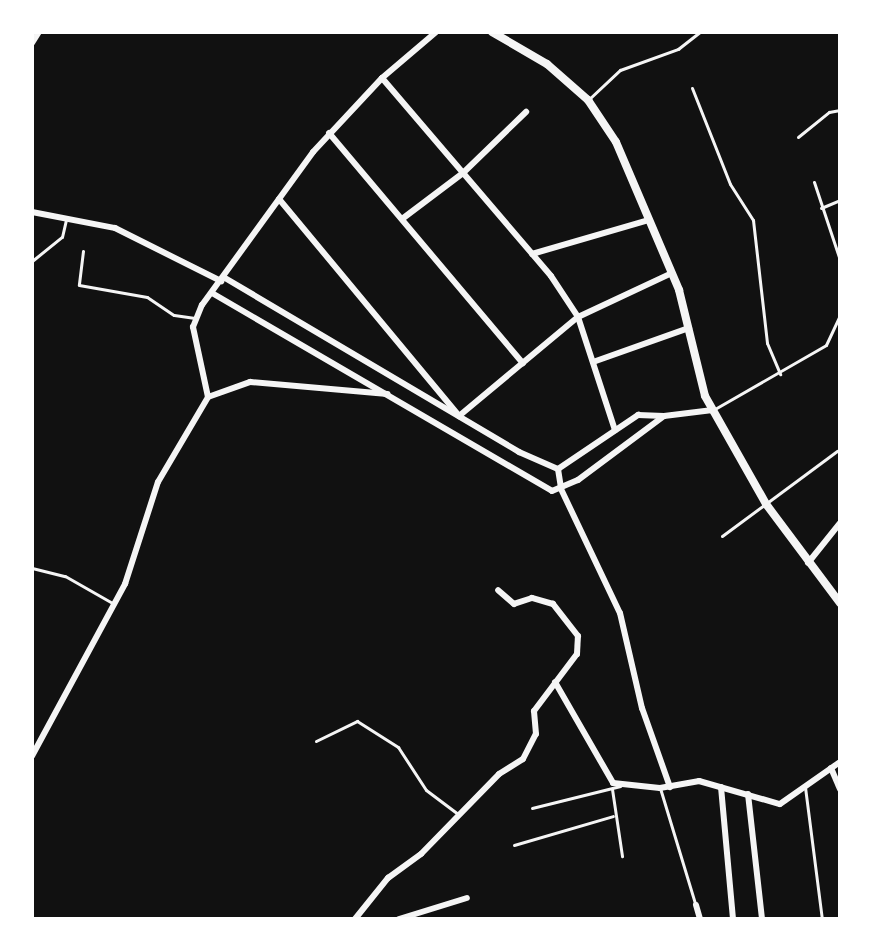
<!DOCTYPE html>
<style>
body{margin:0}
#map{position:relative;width:872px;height:951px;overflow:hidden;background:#111;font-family:"Alegreya Sans",sans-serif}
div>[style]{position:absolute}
.service>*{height:3px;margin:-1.5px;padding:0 1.5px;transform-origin:1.5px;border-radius:1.5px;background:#f5f5f5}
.minor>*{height:6px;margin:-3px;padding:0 3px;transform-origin:3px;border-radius:3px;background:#f5f5f5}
.secondary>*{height:8px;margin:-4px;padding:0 4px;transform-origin:4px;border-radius:4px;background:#f5f5f5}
span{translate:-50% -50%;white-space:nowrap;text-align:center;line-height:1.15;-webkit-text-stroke:6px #fff;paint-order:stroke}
.frame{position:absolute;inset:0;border:34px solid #fff;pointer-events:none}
</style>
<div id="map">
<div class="service">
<div style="left:692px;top:88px;width:103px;rotate:68.4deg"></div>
<div style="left:730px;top:184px;width:43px;rotate:57.4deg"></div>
<div style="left:753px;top:220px;width:124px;rotate:83.5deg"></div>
<div style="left:767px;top:343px;width:34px;rotate:67deg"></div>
<div style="left:588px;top:100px;width:44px;rotate:-43.2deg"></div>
<div style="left:620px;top:70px;width:62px;rotate:-19.9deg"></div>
<div style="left:678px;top:49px;width:28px;rotate:-38deg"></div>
<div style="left:798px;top:137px;width:40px;rotate:-39deg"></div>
<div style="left:829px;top:112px;width:11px;rotate:-10deg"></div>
<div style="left:814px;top:182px;width:82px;rotate:71.6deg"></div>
<div style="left:821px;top:208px;width:21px;rotate:-23deg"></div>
<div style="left:83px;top:251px;width:34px;rotate:97deg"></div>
<div style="left:79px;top:285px;width:69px;rotate:10deg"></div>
<div style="left:147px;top:297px;width:32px;rotate:34deg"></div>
<div style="left:174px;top:315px;width:21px;rotate:8deg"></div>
<div style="left:32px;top:261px;width:38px;rotate:-39deg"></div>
<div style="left:62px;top:237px;width:17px;rotate:-77deg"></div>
<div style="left:713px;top:410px;width:130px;rotate:-29.9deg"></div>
<div style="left:826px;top:345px;width:33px;rotate:-65deg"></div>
<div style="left:722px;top:536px;width:143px;rotate:-36.5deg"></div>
<div style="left:32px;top:568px;width:34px;rotate:14deg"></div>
<div style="left:65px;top:576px;width:56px;rotate:29.7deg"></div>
<div style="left:316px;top:741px;width:46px;rotate:-26deg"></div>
<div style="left:357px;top:721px;width:49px;rotate:32.4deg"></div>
<div style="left:398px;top:747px;width:51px;rotate:56.9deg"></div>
<div style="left:426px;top:790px;width:40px;rotate:37deg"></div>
<div style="left:805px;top:787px;width:133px;rotate:82.7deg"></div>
<div style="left:660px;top:788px;width:120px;rotate:73.1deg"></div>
<div style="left:612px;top:789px;width:68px;rotate:81.5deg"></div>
<div style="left:532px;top:808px;width:91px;rotate:-14deg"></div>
<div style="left:514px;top:845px;width:103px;rotate:-16.3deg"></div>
</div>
<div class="minor">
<div style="left:32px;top:43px;width:13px;rotate:-58deg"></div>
<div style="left:382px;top:78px;width:260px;rotate:49.5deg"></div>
<div style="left:551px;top:276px;width:49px;rotate:56.6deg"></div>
<div style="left:578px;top:317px;width:119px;rotate:71.9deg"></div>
<div style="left:329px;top:133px;width:301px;rotate:49.9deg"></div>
<div style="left:279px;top:199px;width:282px;rotate:50.3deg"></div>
<div style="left:459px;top:416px;width:155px;rotate:-39.8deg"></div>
<div style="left:578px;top:317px;width:104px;rotate:-25.1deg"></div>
<div style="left:32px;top:212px;width:85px;rotate:10.9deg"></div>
<div style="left:115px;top:228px;width:119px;rotate:26.6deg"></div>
<div style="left:402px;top:219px;width:76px;rotate:-37deg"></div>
<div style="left:463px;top:173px;width:88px;rotate:-44.1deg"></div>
<div style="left:532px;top:254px;width:122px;rotate:-16.2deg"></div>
<div style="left:225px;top:278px;width:342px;rotate:30.6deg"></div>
<div style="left:519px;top:452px;width:43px;rotate:23.6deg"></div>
<div style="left:558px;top:469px;width:97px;rotate:-34deg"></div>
<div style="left:638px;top:415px;width:26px;rotate:2deg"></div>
<div style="left:212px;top:293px;width:393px;rotate:30.2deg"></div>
<div style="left:552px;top:491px;width:28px;rotate:-23deg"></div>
<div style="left:578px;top:480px;width:107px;rotate:-36.7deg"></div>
<div style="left:664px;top:416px;width:49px;rotate:-7deg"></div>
<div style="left:593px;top:362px;width:102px;rotate:-19.5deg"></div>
<div style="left:208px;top:397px;width:45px;rotate:-19.7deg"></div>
<div style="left:250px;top:382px;width:138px;rotate:5deg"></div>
<div style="left:558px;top:469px;width:20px;rotate:81deg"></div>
<div style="left:561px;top:489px;width:137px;rotate:64.6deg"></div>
<div style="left:620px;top:613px;width:98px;rotate:77deg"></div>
<div style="left:642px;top:708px;width:84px;rotate:70.5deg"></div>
<div style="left:808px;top:563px;width:51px;rotate:-51.3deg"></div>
<div style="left:555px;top:682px;width:116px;rotate:60.1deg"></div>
<div style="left:613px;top:783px;width:47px;rotate:6.1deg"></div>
<div style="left:660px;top:788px;width:40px;rotate:-10deg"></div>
<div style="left:699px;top:781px;width:84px;rotate:15.9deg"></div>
<div style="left:780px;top:804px;width:73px;rotate:-35deg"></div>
<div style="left:32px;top:756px;width:196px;rotate:-61.6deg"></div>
<div style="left:125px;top:584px;width:107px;rotate:-72.1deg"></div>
<div style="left:158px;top:482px;width:99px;rotate:-59.5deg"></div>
<div style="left:208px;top:397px;width:72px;rotate:-102.1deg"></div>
<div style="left:193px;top:327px;width:24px;rotate:-68deg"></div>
<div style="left:202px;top:305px;width:189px;rotate:-54deg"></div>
<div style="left:313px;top:152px;width:101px;rotate:-47deg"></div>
<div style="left:382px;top:78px;width:71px;rotate:-40.4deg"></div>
<div style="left:831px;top:768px;width:23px;rotate:67deg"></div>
<div style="left:721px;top:787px;width:133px;rotate:84.8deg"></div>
<div style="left:748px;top:794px;width:126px;rotate:83.6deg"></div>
<div style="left:696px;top:905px;width:15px;rotate:74deg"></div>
<div style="left:355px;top:919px;width:53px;rotate:-51.2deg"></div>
<div style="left:388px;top:878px;width:41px;rotate:-36deg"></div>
<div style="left:421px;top:854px;width:112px;rotate:-45.7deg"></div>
<div style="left:499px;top:774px;width:28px;rotate:-32deg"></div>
<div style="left:523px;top:759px;width:28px;rotate:-63deg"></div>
<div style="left:536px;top:734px;width:23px;rotate:-95deg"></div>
<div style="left:534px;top:711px;width:71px;rotate:-53deg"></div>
<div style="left:577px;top:654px;width:18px;rotate:-87deg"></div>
<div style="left:578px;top:636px;width:41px;rotate:-128deg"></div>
<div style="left:553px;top:604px;width:22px;rotate:-164deg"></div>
<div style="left:532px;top:598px;width:19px;rotate:162deg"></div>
<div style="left:514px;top:604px;width:21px;rotate:-139deg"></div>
<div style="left:399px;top:919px;width:71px;rotate:-17.2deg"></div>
</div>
<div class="secondary">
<div style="left:492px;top:32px;width:64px;rotate:30.2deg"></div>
<div style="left:547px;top:64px;width:55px;rotate:41.3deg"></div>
<div style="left:588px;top:100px;width:50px;rotate:56.3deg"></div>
<div style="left:616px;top:142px;width:161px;rotate:66.9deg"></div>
<div style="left:679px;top:290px;width:109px;rotate:76.2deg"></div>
<div style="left:705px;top:396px;width:124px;rotate:60.5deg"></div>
<div style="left:766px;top:504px;width:124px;rotate:53.2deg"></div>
</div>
<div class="frame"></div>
</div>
